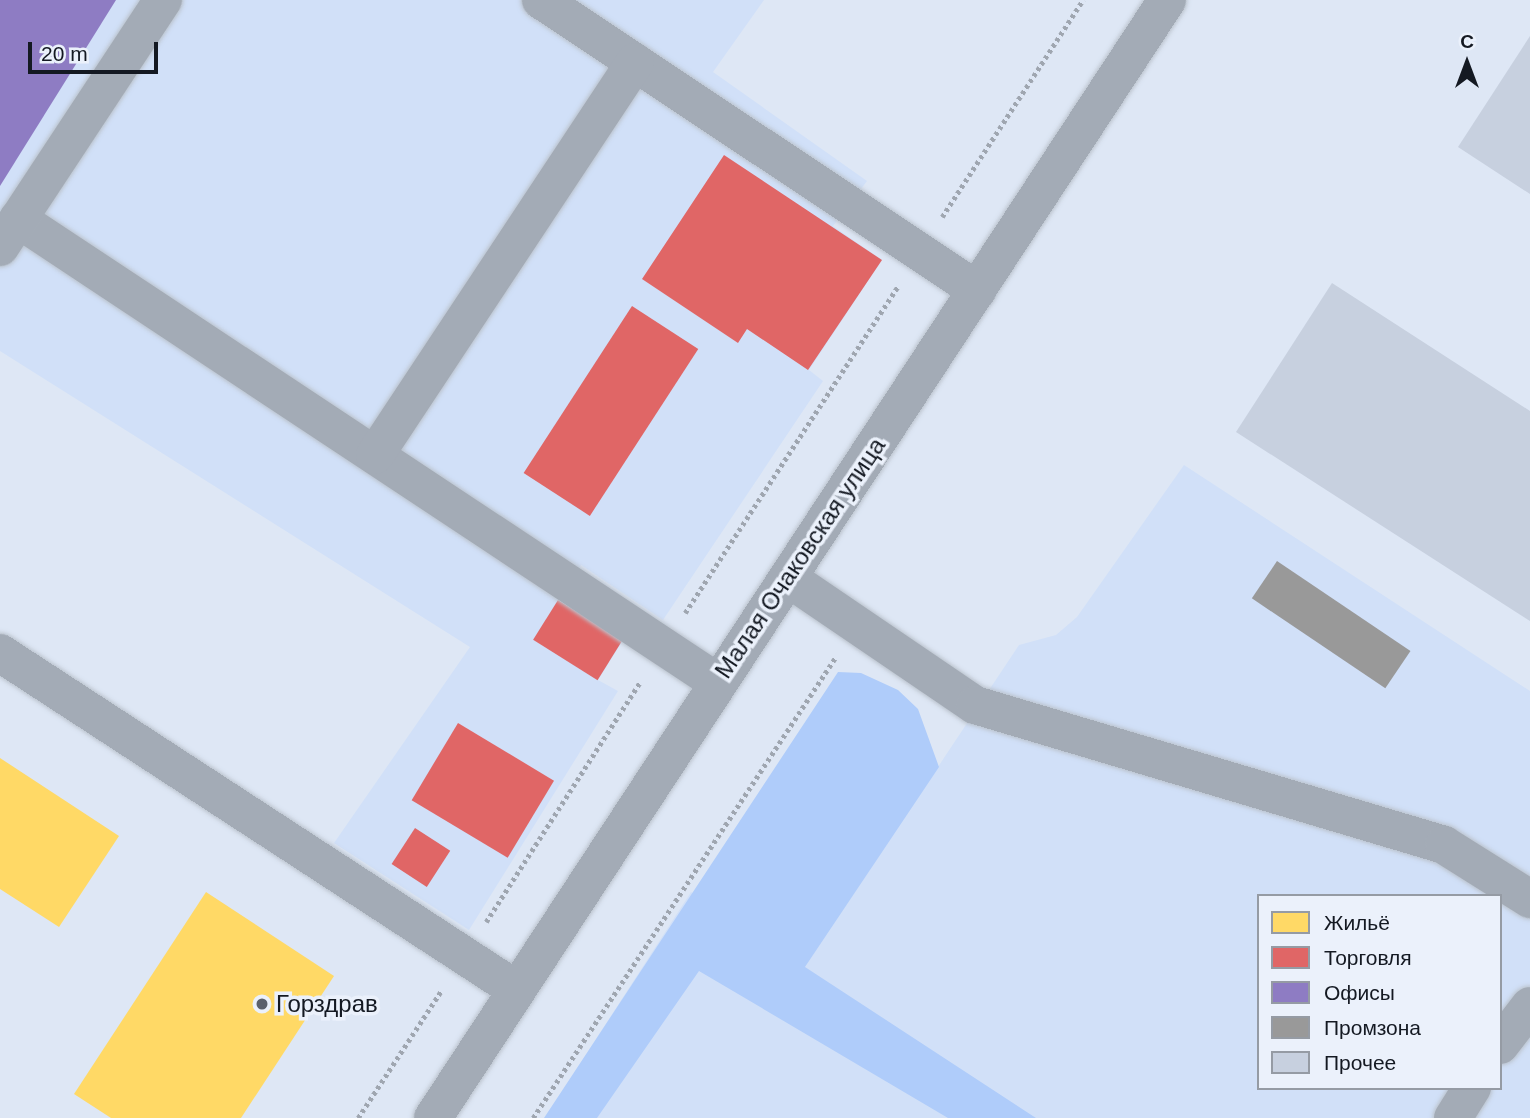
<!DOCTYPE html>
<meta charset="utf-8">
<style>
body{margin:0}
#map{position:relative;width:1530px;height:1118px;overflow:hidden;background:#dee7f5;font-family:Arial,sans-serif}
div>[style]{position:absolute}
.built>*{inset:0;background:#d1e0f8}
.green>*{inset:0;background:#afccfa}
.homes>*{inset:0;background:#ffd966}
.shops>*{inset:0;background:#e06666;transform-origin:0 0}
.offices>*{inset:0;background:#8e7cc3}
.industry>*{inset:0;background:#999;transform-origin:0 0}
.building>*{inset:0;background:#c7d0df}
.path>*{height:4.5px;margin-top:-2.25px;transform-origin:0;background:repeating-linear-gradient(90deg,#9fa6b0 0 3.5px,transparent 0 7px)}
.roads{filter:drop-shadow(0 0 2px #bbc3cd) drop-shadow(0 0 2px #bbc3cd)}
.minor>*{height:38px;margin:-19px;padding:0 19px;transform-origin:19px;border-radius:19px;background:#a3abb6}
.dots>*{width:19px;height:19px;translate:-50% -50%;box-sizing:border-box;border:4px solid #ebf1fb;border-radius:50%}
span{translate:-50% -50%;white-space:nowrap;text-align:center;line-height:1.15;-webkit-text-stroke:7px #ebf1fb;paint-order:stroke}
.street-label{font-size:24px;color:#141922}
.poi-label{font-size:24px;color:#141922}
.left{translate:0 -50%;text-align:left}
.legend{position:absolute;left:1257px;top:894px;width:245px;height:196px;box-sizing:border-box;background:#ebf1fb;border:2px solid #959ba4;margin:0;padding:9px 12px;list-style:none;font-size:21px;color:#141922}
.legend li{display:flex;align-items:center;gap:14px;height:35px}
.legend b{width:35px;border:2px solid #959ba4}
.north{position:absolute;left:1432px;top:28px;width:70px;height:70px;-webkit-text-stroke:5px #ebf1fb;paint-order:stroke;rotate:0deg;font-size:19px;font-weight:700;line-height:28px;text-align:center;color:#141922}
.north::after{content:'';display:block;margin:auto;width:24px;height:32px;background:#141922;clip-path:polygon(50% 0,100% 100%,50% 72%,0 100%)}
.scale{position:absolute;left:28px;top:42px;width:130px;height:32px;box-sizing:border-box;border:4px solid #141922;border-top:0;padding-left:9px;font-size:21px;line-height:24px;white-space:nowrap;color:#141922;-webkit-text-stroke:5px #ebf1fb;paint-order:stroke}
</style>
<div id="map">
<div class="built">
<div style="clip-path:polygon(0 0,764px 0,713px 72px,867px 181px,833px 226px,882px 260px,809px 370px,823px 381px,663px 620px,581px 565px,558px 600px,623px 640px,598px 680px,618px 691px,469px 930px,334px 843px,470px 647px,0 351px)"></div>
<div style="clip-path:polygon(evenodd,1184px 465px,1530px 691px,1530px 1118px,545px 1118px,691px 892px,805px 967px,1019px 645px,1056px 635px,1077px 617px,1184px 465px,1259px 896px,1500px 896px,1500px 1088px,1259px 1088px,1259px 896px)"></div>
</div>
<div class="green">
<div style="clip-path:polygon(838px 672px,861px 673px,898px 690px,918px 709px,939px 767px,805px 967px,1036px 1118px,948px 1118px,699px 971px,597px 1118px,544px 1118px)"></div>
</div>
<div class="homes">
<div style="clip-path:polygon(0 758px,119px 836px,59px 927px,0 889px)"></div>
<div style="clip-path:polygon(206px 892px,334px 976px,241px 1118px,111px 1118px,74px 1094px)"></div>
</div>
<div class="shops">
<div style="clip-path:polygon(724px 155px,882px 260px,808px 370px,747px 329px,738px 343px,642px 279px)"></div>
<div style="left:632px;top:306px;width:79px;height:199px;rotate:33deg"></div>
<div style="left:558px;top:600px;width:76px;height:47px;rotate:32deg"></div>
<div style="left:458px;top:723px;width:112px;height:90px;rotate:31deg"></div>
<div style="left:415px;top:828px;width:42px;height:43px;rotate:33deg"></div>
</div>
<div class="offices">
<div style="clip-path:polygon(0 0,116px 0,0 186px)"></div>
</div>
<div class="industry">
<div style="left:1277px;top:561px;width:161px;height:45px;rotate:34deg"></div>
</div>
<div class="building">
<div style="clip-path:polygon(1530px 36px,1530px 194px,1458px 147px)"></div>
<div style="clip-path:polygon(1332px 283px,1530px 411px,1530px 621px,1236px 432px)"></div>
</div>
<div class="path">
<div style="left:942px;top:217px;width:259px;rotate:-57deg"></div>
<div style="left:685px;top:613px;width:390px;rotate:-56.9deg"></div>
<div style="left:486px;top:922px;width:285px;rotate:-57.3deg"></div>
<div style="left:358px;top:1118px;width:152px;rotate:-56.8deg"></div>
<div style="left:533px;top:1118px;width:550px;rotate:-56.71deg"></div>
</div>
<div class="roads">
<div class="minor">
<div style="left:541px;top:0;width:524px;rotate:33.63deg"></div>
<div style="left:18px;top:219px;width:838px;rotate:33.52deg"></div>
<div style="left:0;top:247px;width:296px;rotate:-56.6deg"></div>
<div style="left:375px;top:455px;width:471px;rotate:-56.5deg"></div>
<div style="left:788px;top:578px;width:226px;rotate:34.2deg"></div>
<div style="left:975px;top:705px;width:489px;rotate:16.6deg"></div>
<div style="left:1444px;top:845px;width:102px;rotate:32.1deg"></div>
<div style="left:0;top:653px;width:617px;rotate:33.1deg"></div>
<div style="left:1500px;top:1045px;width:49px;rotate:-52.4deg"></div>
<div style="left:433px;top:1118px;width:1337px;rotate:-56.71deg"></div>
<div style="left:1453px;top:1118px;width:36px;rotate:-58deg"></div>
</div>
</div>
<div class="dots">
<div style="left:262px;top:1004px;background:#5b616c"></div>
</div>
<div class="street-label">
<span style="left:800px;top:558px;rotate:-56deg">Малая Очаковская улица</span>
</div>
<div class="poi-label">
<span class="left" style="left:276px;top:1004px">Горздрав</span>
</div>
<ul class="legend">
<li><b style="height:19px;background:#ffd966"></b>Жильё</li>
<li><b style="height:19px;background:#e06666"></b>Торговля</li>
<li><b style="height:19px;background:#8e7cc3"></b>Офисы</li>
<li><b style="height:19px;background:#999"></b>Промзона</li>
<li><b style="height:19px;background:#c7d0df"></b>Прочее</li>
</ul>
<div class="north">С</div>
<div class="scale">20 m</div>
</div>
